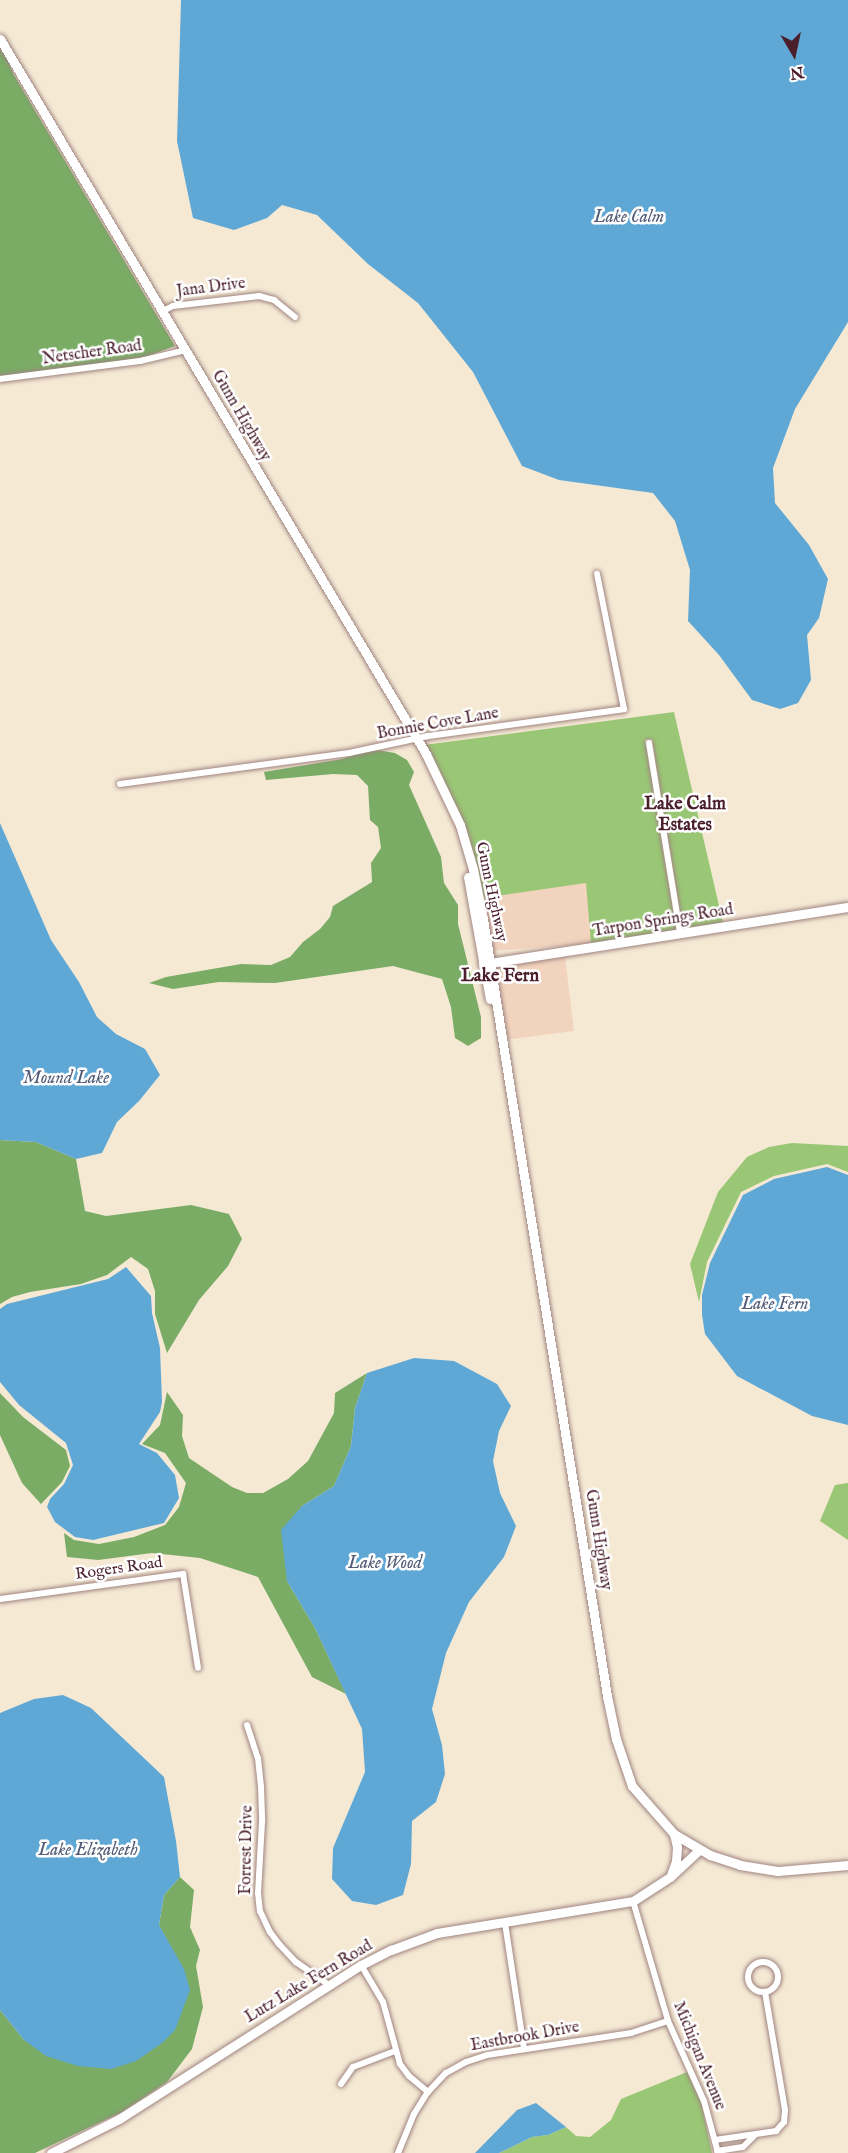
<!DOCTYPE html>
<style>
body{margin:0}
#map{position:relative;width:848px;height:2153px;overflow:hidden;background:#f5e9d4;font-family:"IM FELL English",serif}
div>[style]{position:absolute}
.built>*{inset:0;background:#f2d4be;transform-origin:0 0}
.green>*{inset:0;background:#99c775}
.forest>*{inset:0;background:#7aac66}
.water>*{inset:0;background:#5fa8d6}
.roads{filter:drop-shadow(0 0 2px #a08480) drop-shadow(0 0 2px #a08480)}
.minor>*{height:6px;margin:-3px;padding:0 3px;transform-origin:3px;border-radius:3px;background:#fff}
.minor>.ring{margin:-3px;padding:0;box-sizing:content-box;background:none;border:6px solid #fff;border-radius:50%}
.secondary>*{height:9px;margin:-4.5px;padding:0 4.5px;transform-origin:4.5px;border-radius:4.5px;background:#fff}
span{translate:-50% -50%;white-space:nowrap;text-align:center;line-height:1.15;-webkit-text-stroke:5px #fff;paint-order:stroke}
.street-label{font-size:16px;color:#4a1f2b}
.water-label{font-size:18px;color:#535d78;font-style:italic}
.neighbourhood-label{font-size:18px;color:#4a1f2b;font-weight:700}
.north{position:absolute;left:764px;top:24px;width:60px;height:60px;-webkit-text-stroke:4px #fff;paint-order:stroke;rotate:171deg;font-size:16px;font-weight:700;line-height:24px;text-align:center;color:#4a1f2b}
.north::after{content:'';display:block;margin:auto;width:21px;height:27px;background:#4a1f2b;clip-path:polygon(50% 0,100% 100%,50% 72%,0 100%)}
</style>
<div id="map">
<div class="built">
<div style="left:587px;top:883px;width:61px;height:106px;rotate:86deg"></div>
<div style="clip-path:polygon(573px 954px,565px 957px,574px 1031px,505px 1040px,494px 967px)"></div>
</div>
<div class="green">
<div style="clip-path:polygon(674px 712px,723px 923px,683px 929px,652px 739px,645px 740px,676px 930px,591px 944px,586px 883px,482px 898px,479px 882px,424px 745px)"></div>
<div style="clip-path:polygon(792px 1143px,848px 1146px,848px 1172px,827px 1164px,774px 1176px,741px 1192px,707px 1262px,699px 1302px,690px 1264px,718px 1192px,747px 1157px,769px 1147px)"></div>
<div style="clip-path:polygon(848px 1483px,848px 1540px,820px 1521px,835px 1485px)"></div>
<div style="clip-path:polygon(687px 2072px,701px 2102px,712px 2153px,499px 2153px,532px 2137px,548px 2135px,566px 2127px,576px 2136px,590px 2137px,611px 2120px,621px 2099px)"></div>
</div>
<div class="forest">
<div style="clip-path:polygon(0 43px,14px 75px,175px 346px,126px 364px,0 382px)"></div>
<div style="clip-path:polygon(371px 749px,395px 753px,407px 760px,414px 772px,409px 785px,441px 857px,444px 883px,458px 905px,458px 924px,481px 1017px,481px 1038px,468px 1046px,455px 1038px,451px 1007px,442px 979px,393px 966px,275px 983px,219px 982px,173px 989px,149px 983px,166px 977px,241px 964px,271px 965px,290px 957px,303px 942px,320px 929px,330px 917px,333px 906px,372px 882px,371px 863px,381px 848px,378px 827px,370px 820px,368px 786px,357px 775px,333px 774px,266px 780px,264px 772px,342px 759px)"></div>
<div style="clip-path:polygon(0 1140px,36px 1142px,76px 1159px,85px 1211px,106px 1216px,191px 1205px,229px 1214px,242px 1239px,228px 1266px,199px 1300px,167px 1353px,155px 1314px,155px 1291px,148px 1269px,131px 1257px,107px 1275px,81px 1284px,30px 1292px,12px 1297px,0 1304px)"></div>
<div style="clip-path:polygon(367px 1373px,355px 1408px,351px 1446px,334px 1486px,302px 1506px,287px 1581px,315px 1628px,346px 1694px,312px 1677px,258px 1577px,200px 1558px,152px 1553px,98px 1560px,67px 1557px,64px 1533px,74px 1540px,99px 1544px,134px 1537px,165px 1525px,179px 1507px,186px 1483px,165px 1453px,142px 1444px,160px 1425px,167px 1392px,183px 1415px,182px 1436px,189px 1458px,232px 1487px,247px 1493px,263px 1493px,288px 1479px,308px 1461px,334px 1413px,335px 1393px)"></div>
<div style="clip-path:polygon(0 1393px,23px 1417px,66px 1450px,70px 1466px,62px 1482px,41px 1504px,22px 1483px,0 1435px)"></div>
<div style="clip-path:polygon(180px 1877px,194px 1890px,190px 1927px,200px 1950px,196px 1966px,203px 2007px,192px 2049px,167px 2082px,122px 2112px,35px 2153px,0 2153px,0 2010px,24px 2040px,174px 2030px,180px 2013px,169px 1944px,159px 1925px,164px 1895px)"></div>
</div>
<div class="water">
<div style="clip-path:polygon(181px 0,848px 0,848px 322px,795px 409px,773px 468px,775px 503px,809px 545px,828px 579px,819px 618px,807px 635px,811px 680px,798px 703px,780px 709px,752px 700px,719px 655px,688px 621px,690px 570px,675px 521px,653px 493px,559px 480px,522px 466px,473px 372px,418px 303px,368px 264px,317px 215px,282px 205px,267px 218px,234px 230px,193px 218px,177px 141px)"></div>
<div style="clip-path:polygon(0 823px,51px 940px,79px 982px,97px 1017px,116px 1034px,145px 1049px,160px 1075px,139px 1101px,117px 1122px,102px 1153px,76px 1159px,36px 1142px,0 1140px)"></div>
<div style="clip-path:polygon(827px 1167px,848px 1175px,848px 1425px,812px 1416px,737px 1376px,705px 1334px,702px 1315px,702px 1295px,710px 1263px,743px 1195px,774px 1179px)"></div>
<div style="clip-path:polygon(126px 1267px,151px 1296px,152px 1313px,160px 1348px,162px 1402px,160px 1412px,139px 1444px,157px 1453px,175px 1475px,179px 1498px,164px 1523px,93px 1540px,75px 1537px,55px 1522px,47px 1507px,50px 1499px,64px 1484px,73px 1465px,66px 1443px,19px 1405px,0 1382px,0 1309px,7px 1304px,108px 1279px)"></div>
<div style="clip-path:polygon(414px 1358px,454px 1361px,497px 1384px,511px 1406px,499px 1431px,493px 1461px,500px 1493px,516px 1526px,504px 1557px,469px 1602px,446px 1653px,432px 1709px,442px 1745px,445px 1774px,436px 1802px,412px 1821px,411px 1864px,403px 1895px,376px 1905px,352px 1901px,332px 1879px,333px 1848px,365px 1772px,362px 1729px,315px 1628px,287px 1581px,281px 1530px,302px 1506px,334px 1486px,351px 1446px,355px 1408px,367px 1373px)"></div>
<div style="clip-path:polygon(63px 1695px,91px 1708px,164px 1777px,176px 1841px,180px 1877px,164px 1895px,159px 1925px,184px 1969px,190px 1990px,175px 2030px,162px 2043px,136px 2061px,111px 2069px,78px 2066px,46px 2056px,24px 2040px,0 2010px,0 1713px,34px 1699px)"></div>
<div style="clip-path:polygon(536px 2103px,566px 2127px,548px 2135px,532px 2137px,499px 2153px,475px 2153px,517px 2110px)"></div>
</div>
<div class="roads">
<div class="minor">
<div style="left:161px;top:312px;width:13px;rotate:-27deg"></div>
<div style="left:173px;top:306px;width:87px;rotate:-6.6deg"></div>
<div style="left:259px;top:296px;width:16px;rotate:15deg"></div>
<div style="left:274px;top:300px;width:27px;rotate:39deg"></div>
<div style="left:0;top:379px;width:141px;rotate:-7.3deg"></div>
<div style="left:140px;top:361px;width:47px;rotate:-13.4deg"></div>
<div style="left:649px;top:743px;width:193px;rotate:80.7deg"></div>
<div style="left:120px;top:784px;width:231px;rotate:-7.7deg"></div>
<div style="left:349px;top:753px;width:81px;rotate:-12.1deg"></div>
<div style="left:428px;top:736px;width:198px;rotate:-7.8deg"></div>
<div style="left:624px;top:709px;width:138px;rotate:-101.3deg"></div>
<div style="left:0;top:1599px;width:185px;rotate:-7.8deg"></div>
<div style="left:183px;top:1574px;width:95px;rotate:80.9deg"></div>
<div style="left:247px;top:1725px;width:35px;rotate:72deg"></div>
<div style="left:258px;top:1758px;width:29px;rotate:84deg"></div>
<div style="left:261px;top:1787px;width:35px;rotate:88deg"></div>
<div style="left:262px;top:1822px;width:71px;rotate:93.2deg"></div>
<div style="left:258px;top:1893px;width:18px;rotate:84deg"></div>
<div style="left:260px;top:1911px;width:23px;rotate:65deg"></div>
<div style="left:270px;top:1932px;width:15px;rotate:53deg"></div>
<div style="left:279px;top:1944px;width:25px;rotate:47deg"></div>
<div style="left:296px;top:1962px;width:40px;rotate:34.9deg"></div>
<div style="left:633px;top:1901px;width:125px;rotate:73.7deg"></div>
<div style="left:668px;top:2021px;width:88px;rotate:65.8deg"></div>
<div style="left:704px;top:2101px;width:54px;rotate:74.9deg"></div>
<div style="left:505px;top:1923px;width:127px;rotate:81.4deg"></div>
<div class="ring" style="left:748px;top:1962px;width:24px;height:24px"></div>
<div style="left:361px;top:1965px;width:43px;rotate:59.3deg"></div>
<div style="left:383px;top:2002px;width:64px;rotate:74.7deg"></div>
<div style="left:400px;top:2064px;width:15px;rotate:53deg"></div>
<div style="left:409px;top:2076px;width:25px;rotate:40deg"></div>
<div style="left:341px;top:2084px;width:21px;rotate:-55deg"></div>
<div style="left:353px;top:2067px;width:45px;rotate:-20.9deg"></div>
<div style="left:715px;top:2140px;width:62px;rotate:-8.4deg"></div>
<div style="left:776px;top:2131px;width:12px;rotate:-48deg"></div>
<div style="left:784px;top:2122px;width:12px;rotate:-85deg"></div>
<div style="left:785px;top:2110px;width:120px;rotate:-99.6deg"></div>
<div style="left:717px;top:2151px;width:26px;rotate:-9deg"></div>
<div style="left:743px;top:2147px;width:17px;rotate:-45deg"></div>
<div style="left:398px;top:2153px;width:42px;rotate:-67.7deg"></div>
<div style="left:414px;top:2114px;width:26px;rotate:-58deg"></div>
<div style="left:428px;top:2092px;width:26px;rotate:-47deg"></div>
<div style="left:446px;top:2073px;width:23px;rotate:-29deg"></div>
<div style="left:466px;top:2062px;width:22px;rotate:-18deg"></div>
<div style="left:487px;top:2055px;width:146px;rotate:-8.7deg"></div>
<div style="left:631px;top:2033px;width:39px;rotate:-18deg"></div>
</div>
<div class="secondary">
<div style="left:0;top:39px;width:832px;rotate:59.21deg"></div>
<div style="left:426px;top:754px;width:79px;rotate:64.4deg"></div>
<div style="left:460px;top:825px;width:46px;rotate:73.5deg"></div>
<div style="left:473px;top:869px;width:51px;rotate:78.7deg"></div>
<div style="left:483px;top:919px;width:787px;rotate:80.93deg"></div>
<div style="left:607px;top:1696px;width:44px;rotate:78.2deg"></div>
<div style="left:616px;top:1739px;width:50px;rotate:71.2deg"></div>
<div style="left:632px;top:1786px;width:64px;rotate:48.8deg"></div>
<div style="left:674px;top:1834px;width:42px;rotate:30.3deg"></div>
<div style="left:710px;top:1855px;width:32px;rotate:18deg"></div>
<div style="left:740px;top:1865px;width:38px;rotate:9deg"></div>
<div style="left:778px;top:1871px;width:70px;rotate:-4.9deg"></div>
<div style="left:468px;top:877px;width:124px;rotate:79.8deg"></div>
<div style="left:483px;top:964px;width:369px;rotate:-8.9deg"></div>
<div style="left:671px;top:1875px;width:15px;rotate:-70deg"></div>
<div style="left:676px;top:1861px;width:14px;rotate:-86deg"></div>
<div style="left:677px;top:1847px;width:13px;rotate:-103deg"></div>
<div style="left:51px;top:2153px;width:76px;rotate:-26.6deg"></div>
<div style="left:119px;top:2119px;width:287px;rotate:-32.5deg"></div>
<div style="left:361px;top:1965px;width:34px;rotate:-27deg"></div>
<div style="left:391px;top:1950px;width:49px;rotate:-20.3deg"></div>
<div style="left:437px;top:1933px;width:199px;rotate:-9.3deg"></div>
<div style="left:633px;top:1901px;width:44px;rotate:-33deg"></div>
<div style="left:670px;top:1877px;width:40px;rotate:-43deg"></div>
</div>
</div>
<div class="street-label">
<span style="left:211px;top:288px;rotate:-7deg">Jana Drive</span>
<span style="left:92px;top:353px;rotate:-8deg">Netscher Road</span>
<span style="left:241px;top:416px;rotate:60deg">Gunn Highway</span>
<span style="left:438px;top:724px;rotate:-10deg">Bonnie Cove Lane</span>
<span style="left:491px;top:892px;rotate:78deg">Gunn Highway</span>
<span style="left:663px;top:921px;rotate:-9deg">Tarpon Springs Road</span>
<span style="left:598px;top:1540px;rotate:81deg">Gunn Highway</span>
<span style="left:119px;top:1569px;rotate:-8deg">Rogers Road</span>
<span style="left:247px;top:1850px;rotate:-89deg">Forrest Drive</span>
<span style="left:309px;top:1982px;rotate:-31deg">Lutz Lake Fern Road</span>
<span style="left:525px;top:2037px;rotate:-10deg">Eastbrook Drive</span>
<span style="left:699px;top:2056px;rotate:68deg">Michigan Avenue</span>
</div>
<div class="water-label">
<span style="left:629px;top:218px">Lake Calm</span>
<span style="left:66px;top:1079px">Mound Lake</span>
<span style="left:775px;top:1305px">Lake Fern</span>
<span style="left:385px;top:1564px">Lake Wood</span>
<span style="left:88px;top:1851px">Lake Elizabeth</span>
</div>
<div class="neighbourhood-label">
<span style="left:685px;top:816px">Lake Calm<br>Estates</span>
<span style="left:500px;top:977px">Lake Fern</span>
</div>
<div class="north">N</div>
</div>
